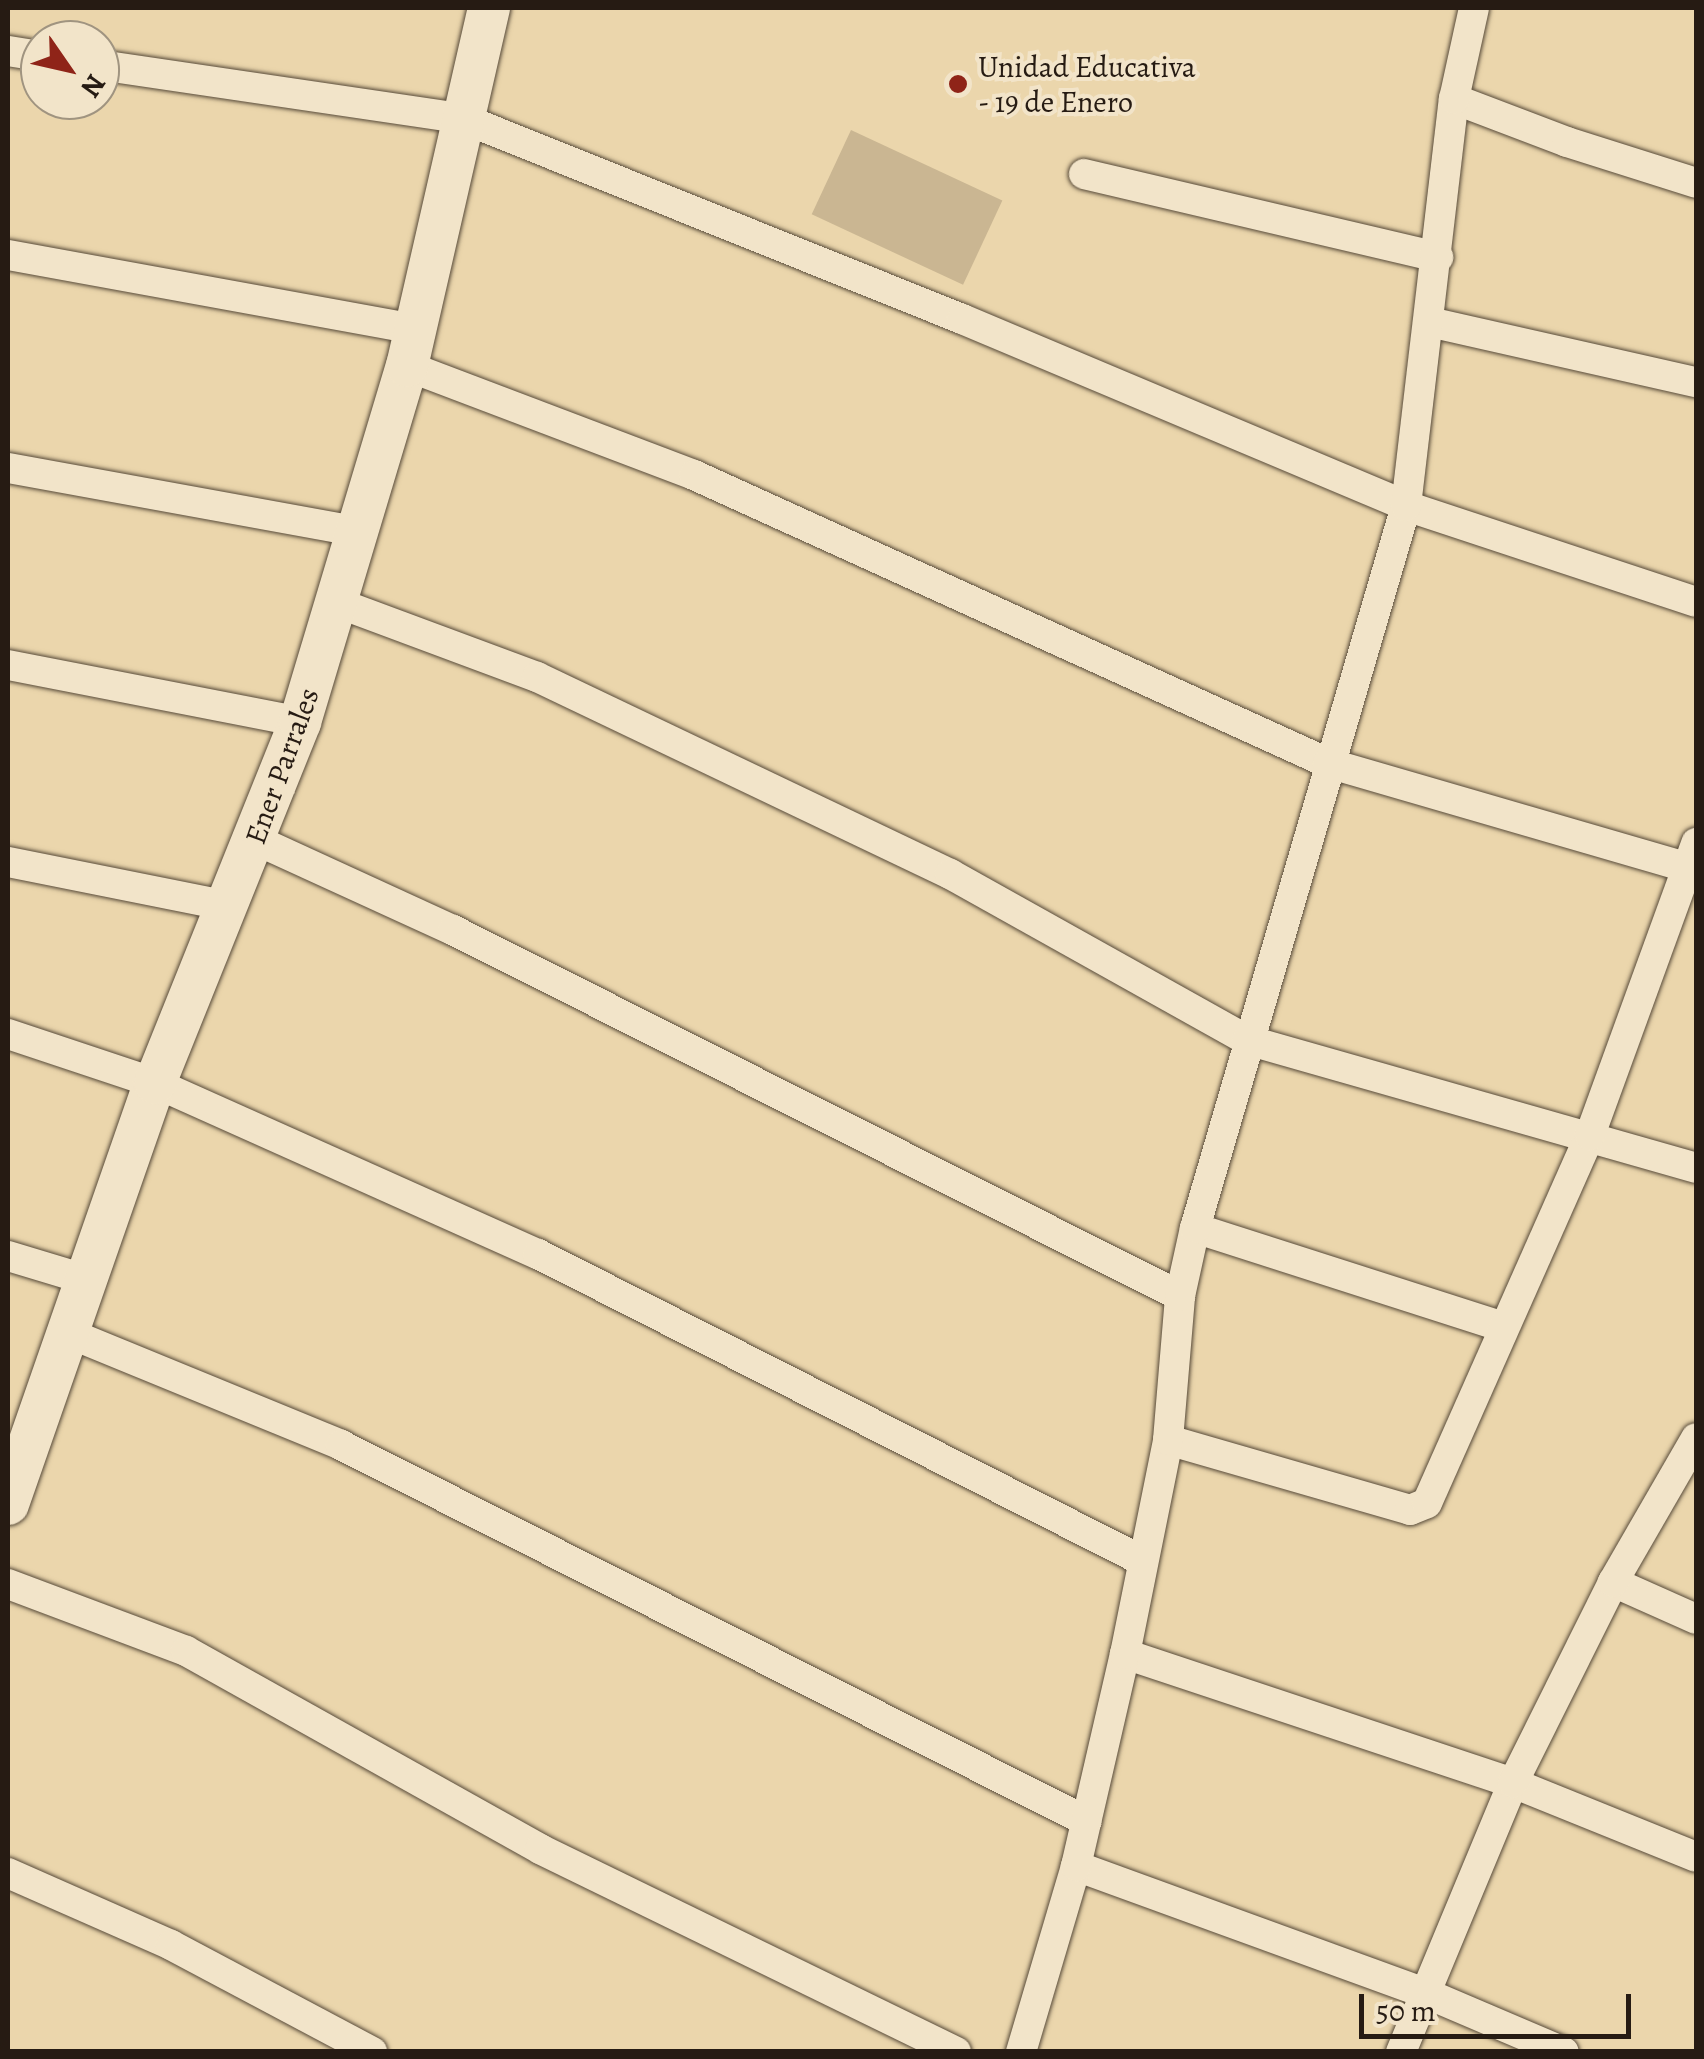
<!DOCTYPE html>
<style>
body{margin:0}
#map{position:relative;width:1704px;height:2059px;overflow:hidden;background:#ebd6ac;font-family:Alegreya,serif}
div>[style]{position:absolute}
.green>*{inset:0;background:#cab692;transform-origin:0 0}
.roads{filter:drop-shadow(0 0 2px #574a39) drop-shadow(0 0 2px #574a39)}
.street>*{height:30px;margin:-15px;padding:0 15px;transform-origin:15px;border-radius:15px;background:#f2e4c9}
.secondary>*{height:42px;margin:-21px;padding:0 21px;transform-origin:21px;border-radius:21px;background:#f2e4c9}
.dots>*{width:28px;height:28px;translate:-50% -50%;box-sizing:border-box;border:5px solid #f2e4c9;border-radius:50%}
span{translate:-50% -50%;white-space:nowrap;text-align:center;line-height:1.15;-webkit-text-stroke:8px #f2e4c9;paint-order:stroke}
.poi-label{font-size:30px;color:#261b13}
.left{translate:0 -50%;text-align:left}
.street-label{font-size:30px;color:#261b13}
.frame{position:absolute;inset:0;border:10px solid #261b13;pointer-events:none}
.north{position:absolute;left:20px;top:20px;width:100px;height:100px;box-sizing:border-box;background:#f2e4c9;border:2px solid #a09480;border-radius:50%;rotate:124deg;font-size:28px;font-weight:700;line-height:40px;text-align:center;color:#261b13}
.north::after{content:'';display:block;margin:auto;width:35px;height:45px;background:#8f2418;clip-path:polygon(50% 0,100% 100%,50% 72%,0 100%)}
.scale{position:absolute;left:1359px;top:1994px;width:272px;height:45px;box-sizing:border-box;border:5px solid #261b13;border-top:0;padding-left:12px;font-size:30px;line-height:35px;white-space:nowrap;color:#261b13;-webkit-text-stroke:8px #f2e4c9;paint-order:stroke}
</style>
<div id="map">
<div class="green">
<div style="left:851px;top:130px;width:167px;height:93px;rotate:25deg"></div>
</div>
<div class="roads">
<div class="street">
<div style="left:8px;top:51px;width:32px;rotate:9deg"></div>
<div style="left:100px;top:65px;width:368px;rotate:8.4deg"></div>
<div style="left:464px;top:119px;width:537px;rotate:21.88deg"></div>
<div style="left:962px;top:319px;width:482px;rotate:22.8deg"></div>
<div style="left:1406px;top:506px;width:305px;rotate:18.3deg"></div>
<div style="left:1454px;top:99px;width:121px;rotate:20.8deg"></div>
<div style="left:1567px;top:142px;width:135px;rotate:17.6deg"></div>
<div style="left:1084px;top:174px;width:364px;rotate:13.2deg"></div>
<div style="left:8px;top:255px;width:415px;rotate:10.3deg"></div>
<div style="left:1429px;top:322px;width:274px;rotate:12.7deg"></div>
<div style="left:407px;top:366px;width:307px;rotate:20.8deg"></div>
<div style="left:694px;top:475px;width:696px;rotate:24.43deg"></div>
<div style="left:1328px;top:763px;width:383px;rotate:16.2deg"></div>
<div style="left:8px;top:468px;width:357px;rotate:10.3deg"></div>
<div style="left:338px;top:603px;width:212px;rotate:20.4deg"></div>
<div style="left:537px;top:677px;width:458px;rotate:25.5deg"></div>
<div style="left:950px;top:874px;width:340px;rotate:29.2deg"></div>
<div style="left:1247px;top:1040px;width:467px;rotate:15.9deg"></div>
<div style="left:8px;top:665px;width:298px;rotate:11deg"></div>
<div style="left:256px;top:840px;width:217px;rotate:24.6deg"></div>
<div style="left:453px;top:930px;width:814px;rotate:26.72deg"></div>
<div style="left:8px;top:862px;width:225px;rotate:11.3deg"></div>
<div style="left:8px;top:1034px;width:155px;rotate:18.4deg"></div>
<div style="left:155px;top:1083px;width:419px;rotate:24.1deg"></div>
<div style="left:538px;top:1254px;width:676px;rotate:26.91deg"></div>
<div style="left:1195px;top:1228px;width:324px;rotate:17.8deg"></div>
<div style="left:8px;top:1256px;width:79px;rotate:16.8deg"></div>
<div style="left:66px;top:1332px;width:297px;rotate:22.3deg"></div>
<div style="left:341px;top:1445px;width:835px;rotate:26.78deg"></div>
<div style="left:1168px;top:1440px;width:252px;rotate:16.1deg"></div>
<div style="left:1410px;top:1510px;width:18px;rotate:-22deg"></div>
<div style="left:1427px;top:1503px;width:402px;rotate:-66.1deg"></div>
<div style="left:1590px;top:1135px;width:311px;rotate:-70deg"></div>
<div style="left:1613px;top:1582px;width:91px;rotate:24deg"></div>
<div style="left:8px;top:1584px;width:190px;rotate:20.6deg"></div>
<div style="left:186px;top:1651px;width:406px;rotate:29.2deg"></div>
<div style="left:540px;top:1849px;width:463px;rotate:26deg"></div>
<div style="left:1125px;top:1654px;width:409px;rotate:18.4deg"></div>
<div style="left:1513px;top:1783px;width:197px;rotate:22deg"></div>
<div style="left:1076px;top:1866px;width:369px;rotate:20deg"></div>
<div style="left:1423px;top:1992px;width:153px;rotate:23.1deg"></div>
<div style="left:8px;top:1873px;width:178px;rotate:23.8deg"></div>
<div style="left:171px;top:1945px;width:228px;rotate:28deg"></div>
<div style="left:1021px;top:2052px;width:194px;rotate:-73.5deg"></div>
<div style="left:1076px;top:1866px;width:218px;rotate:-77deg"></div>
<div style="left:1125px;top:1654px;width:218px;rotate:-78.6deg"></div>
<div style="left:1168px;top:1440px;width:144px;rotate:-85.2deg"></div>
<div style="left:1180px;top:1296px;width:70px;rotate:-77.6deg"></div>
<div style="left:1195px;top:1228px;width:752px;rotate:-73.71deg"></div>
<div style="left:1406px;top:506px;width:410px;rotate:-83.3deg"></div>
<div style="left:1454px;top:99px;width:93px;rotate:-77.6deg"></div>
<div style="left:1401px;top:2052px;width:291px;rotate:-67.4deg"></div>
<div style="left:1513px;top:1783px;width:225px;rotate:-63.5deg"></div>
<div style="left:1613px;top:1582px;width:166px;rotate:-60deg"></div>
</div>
<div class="secondary">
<div style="left:8px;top:1504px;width:446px;rotate:-70.8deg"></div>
<div style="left:155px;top:1083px;width:389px;rotate:-68.1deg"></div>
<div style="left:300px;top:722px;width:372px;rotate:-73.3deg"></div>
<div style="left:407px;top:366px;width:367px;rotate:-77.1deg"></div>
</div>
</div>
<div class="dots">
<div style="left:958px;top:84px;background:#8f2418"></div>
</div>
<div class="poi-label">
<span class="left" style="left:978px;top:84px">Unidad Educativa<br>- 19 de Enero</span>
</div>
<div class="street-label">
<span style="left:282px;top:766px;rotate:-70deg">Ener Parrales</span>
</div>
<div class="frame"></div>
<div class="north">N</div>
<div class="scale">50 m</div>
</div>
